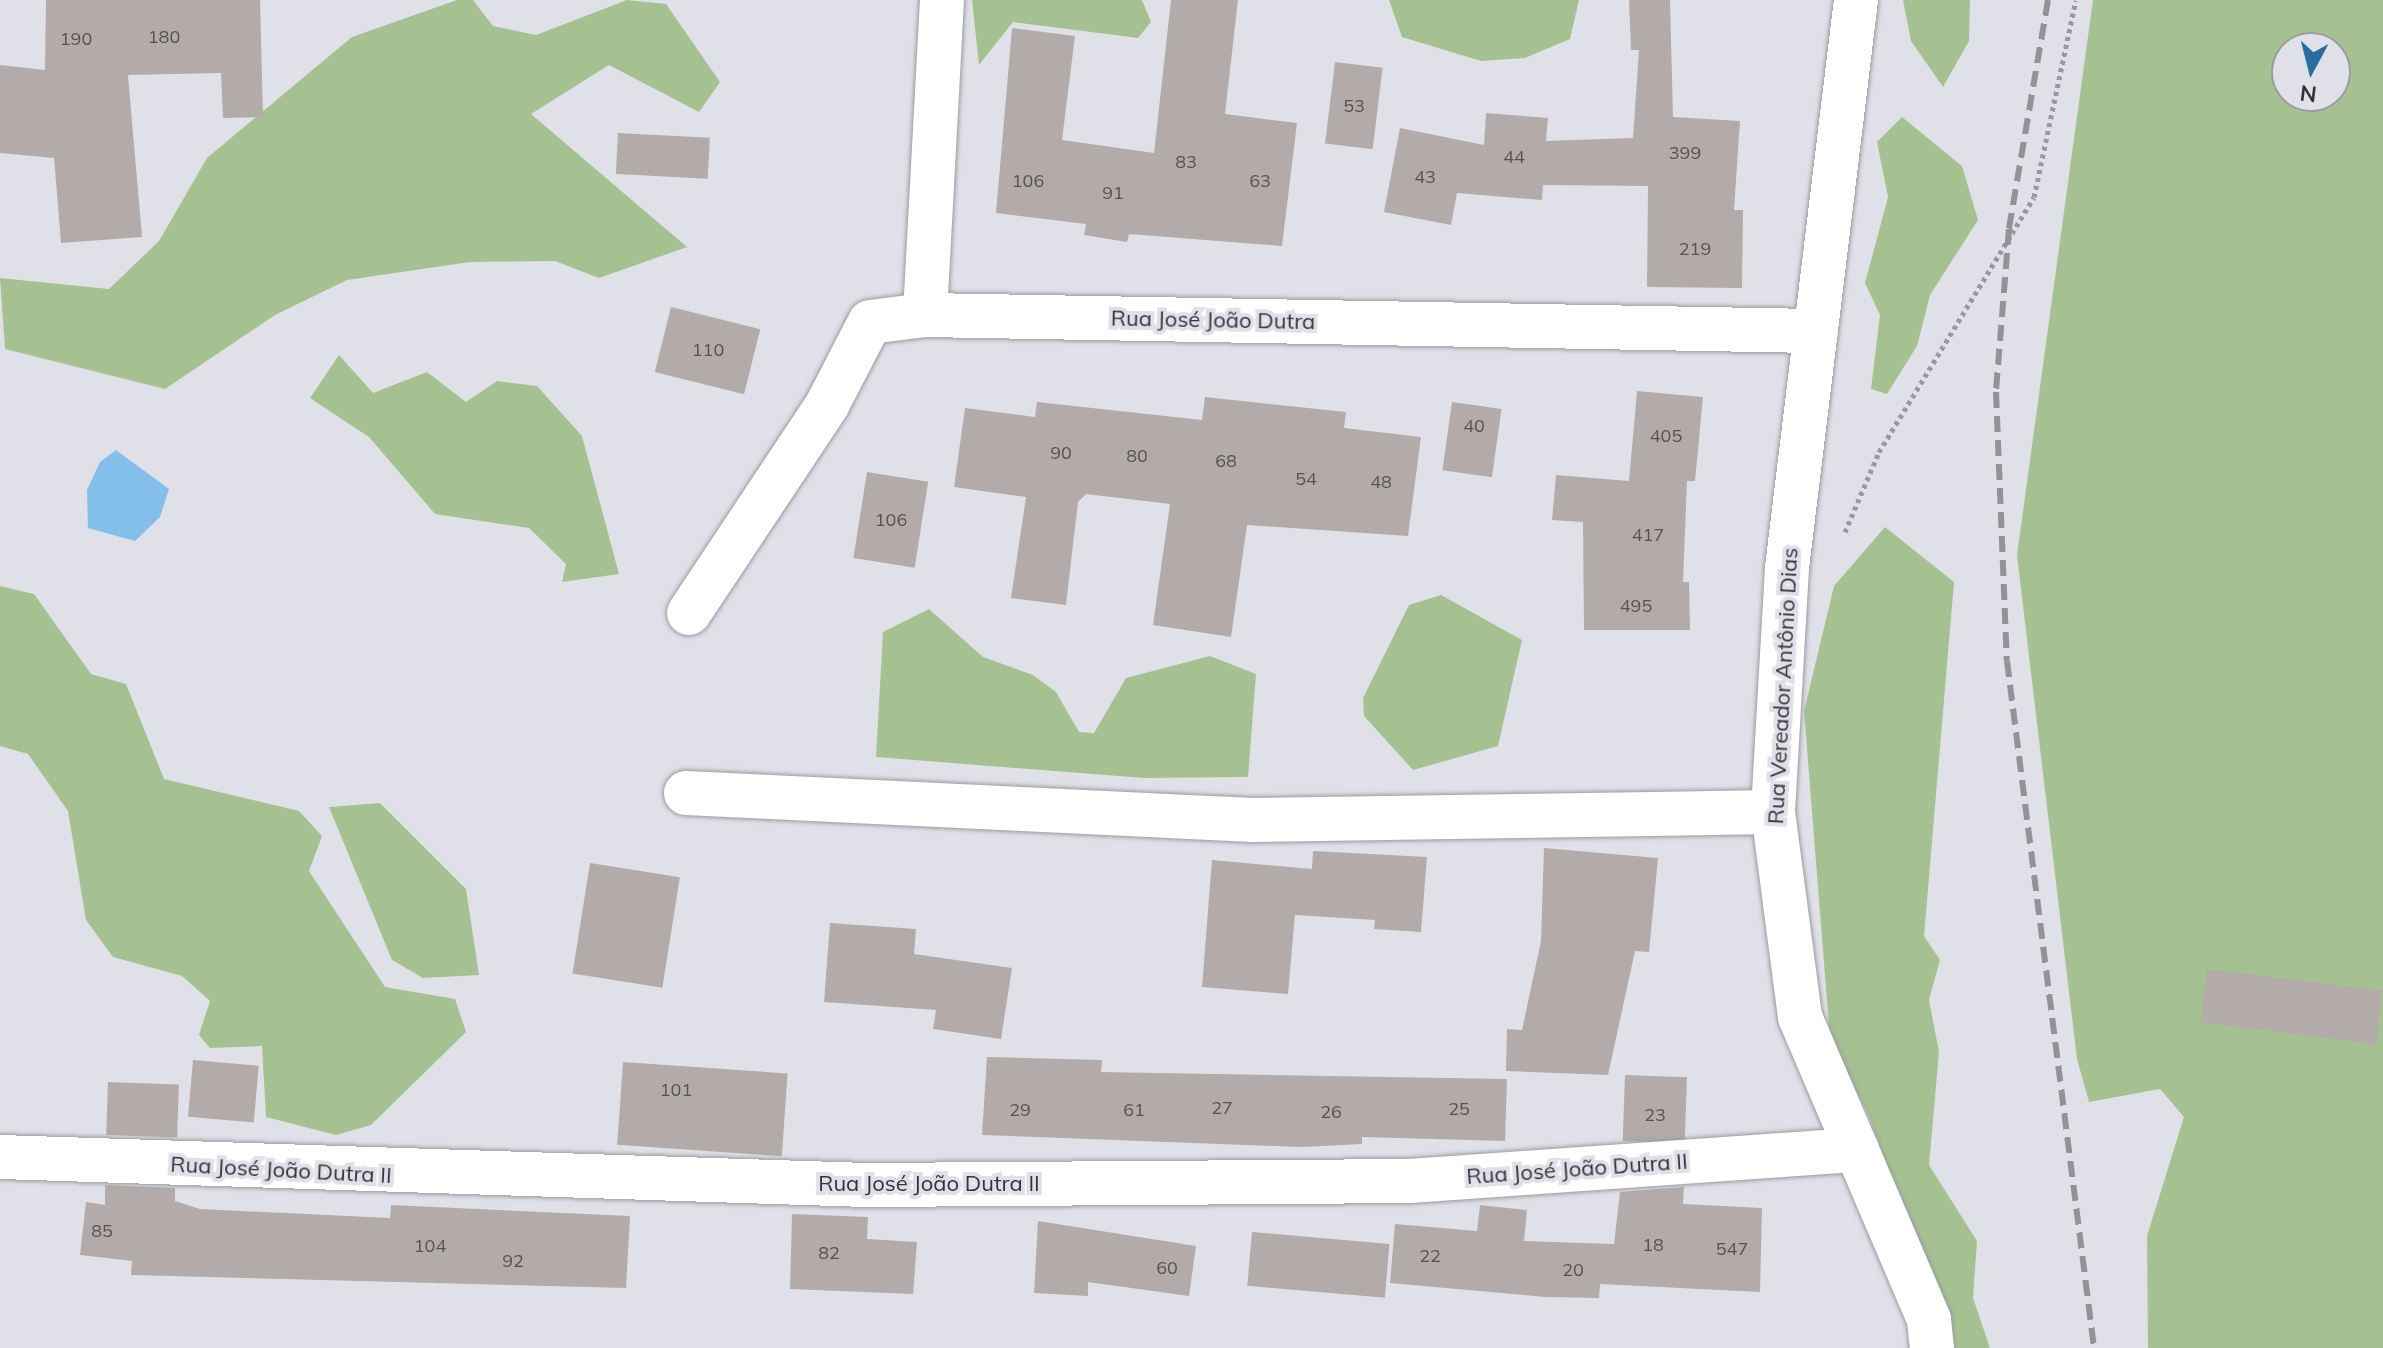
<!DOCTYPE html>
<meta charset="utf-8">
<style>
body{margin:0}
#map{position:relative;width:2383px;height:1348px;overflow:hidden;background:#e0e1e8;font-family:Mulish,sans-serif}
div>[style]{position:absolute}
.green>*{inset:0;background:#a5c191}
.water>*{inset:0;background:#84beeb}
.building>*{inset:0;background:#b3abaa;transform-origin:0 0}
.path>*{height:5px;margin-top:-2.5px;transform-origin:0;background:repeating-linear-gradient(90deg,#98989e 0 4px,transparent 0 8px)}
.roads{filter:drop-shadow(0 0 2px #9b9ca2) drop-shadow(0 0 2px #9b9ca2)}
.minor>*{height:44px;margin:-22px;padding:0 22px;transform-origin:22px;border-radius:22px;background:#fff}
.rail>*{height:6px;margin-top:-3px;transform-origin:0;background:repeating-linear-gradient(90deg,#929297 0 16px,transparent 0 24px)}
span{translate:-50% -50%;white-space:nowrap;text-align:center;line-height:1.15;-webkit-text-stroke:8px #e0e1e8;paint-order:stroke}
.number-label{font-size:18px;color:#545254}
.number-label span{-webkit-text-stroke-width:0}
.street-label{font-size:22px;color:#343437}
.north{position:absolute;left:2271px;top:32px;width:80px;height:80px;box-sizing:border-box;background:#e0e1e8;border:2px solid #9b9ca1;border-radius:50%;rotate:187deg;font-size:22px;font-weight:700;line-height:32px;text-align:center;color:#343437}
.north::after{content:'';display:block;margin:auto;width:28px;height:36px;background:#296da2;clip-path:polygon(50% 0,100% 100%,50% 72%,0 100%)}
</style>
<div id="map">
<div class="green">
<div style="clip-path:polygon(457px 0,473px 0,493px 26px,536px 35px,627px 0,666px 4px,720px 82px,699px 112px,609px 65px,531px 114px,687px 247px,599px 278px,555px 261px,470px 262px,347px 280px,275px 315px,165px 389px,5px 349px,0 278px,109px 289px,159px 241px,207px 158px,352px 37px)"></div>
<div style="clip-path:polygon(972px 0,1142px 0,1151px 22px,1138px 38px,1013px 22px,979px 65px)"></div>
<div style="clip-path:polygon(1389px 0,1579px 0,1570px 39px,1525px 58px,1481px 61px,1402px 37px)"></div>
<div style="clip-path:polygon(1903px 0,1970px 0,1969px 41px,1943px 87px,1911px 41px)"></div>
<div style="clip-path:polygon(evenodd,2093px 0,2383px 0,2383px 1348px,2148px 1348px,2147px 1236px,2184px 1117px,2160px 1089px,2089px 1102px,2077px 1059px,2017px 555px,2093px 0,2287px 48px,2335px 48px,2335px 96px,2287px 96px,2287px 48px)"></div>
<div style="clip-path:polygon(1902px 117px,1962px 166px,1978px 220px,1930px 295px,1917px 346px,1887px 394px,1871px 389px,1880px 315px,1865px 283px,1888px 197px,1877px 142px)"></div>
<div style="clip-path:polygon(339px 355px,373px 393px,427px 372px,466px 402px,497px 381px,537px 386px,582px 436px,619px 574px,562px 582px,566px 564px,529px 528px,435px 514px,369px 437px,310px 398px)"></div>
<div style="clip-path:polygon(1885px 527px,1954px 582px,1924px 936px,1940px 960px,1929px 1000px,1939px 1052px,1929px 1165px,1977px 1241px,1973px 1298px,1990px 1348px,1955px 1348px,1868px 1114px,1830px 1038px,1804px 711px,1834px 586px)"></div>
<div style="clip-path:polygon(0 586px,34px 594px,91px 674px,126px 684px,164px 779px,299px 811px,322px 836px,309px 871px,385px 987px,455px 999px,466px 1032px,371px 1125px,336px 1135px,266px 1117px,262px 1046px,210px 1048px,199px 1035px,210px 1001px,182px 976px,113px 957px,86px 920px,68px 811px,28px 754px,0 746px)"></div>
<div style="clip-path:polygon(1441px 595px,1522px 640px,1498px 746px,1413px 770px,1364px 716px,1363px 698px,1409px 605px)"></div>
<div style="clip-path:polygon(929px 609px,983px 657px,1033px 675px,1056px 692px,1079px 732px,1094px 733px,1126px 678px,1210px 656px,1256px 674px,1248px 777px,1144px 778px,876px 757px,883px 632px)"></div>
<div style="clip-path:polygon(380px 803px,466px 889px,479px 975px,423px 978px,392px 960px,329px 807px)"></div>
</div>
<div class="water">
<div style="clip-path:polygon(116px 450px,169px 489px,160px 517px,135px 541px,88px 528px,87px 490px,100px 462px)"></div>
</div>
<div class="building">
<div style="clip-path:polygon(46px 0,260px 0,263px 117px,223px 118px,221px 73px,128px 75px,142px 237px,61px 243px,54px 158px,0 153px,0 65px,45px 70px)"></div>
<div style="clip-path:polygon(1171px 0,1238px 0,1225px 114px,1297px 123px,1282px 246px,1129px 234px,1127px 242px,1084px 235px,1086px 224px,996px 213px,1012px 28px,1075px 36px,1062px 140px,1154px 153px)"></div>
<div style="clip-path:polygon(1629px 0,1670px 0,1673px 117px,1740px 121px,1734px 210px,1743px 210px,1742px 288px,1647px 287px,1648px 186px,1543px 185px,1542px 200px,1457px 193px,1451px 225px,1384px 212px,1400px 128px,1484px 145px,1486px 113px,1548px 118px,1546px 141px,1633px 138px,1639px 50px,1631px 50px)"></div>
<div style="left:1335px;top:62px;width:48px;height:82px;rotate:7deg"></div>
<div style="left:618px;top:133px;width:92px;height:41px;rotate:3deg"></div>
<div style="left:671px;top:307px;width:92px;height:67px;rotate:14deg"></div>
<div style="clip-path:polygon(1637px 391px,1703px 397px,1695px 481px,1687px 481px,1683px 582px,1689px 582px,1690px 630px,1584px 630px,1583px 522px,1552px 520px,1556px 475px,1629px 481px)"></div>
<div style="clip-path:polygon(1205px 397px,1346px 412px,1344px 428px,1421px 437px,1408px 536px,1247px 525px,1231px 637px,1153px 625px,1170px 504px,1086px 494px,1078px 502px,1066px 605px,1011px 598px,1026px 497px,954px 487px,965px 408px,1035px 417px,1037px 402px,1202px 420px)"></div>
<div style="left:1452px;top:402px;width:50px;height:69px;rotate:8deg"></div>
<div style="left:867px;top:472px;width:62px;height:87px;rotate:9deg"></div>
<div style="clip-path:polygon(1544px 848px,1658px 858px,1649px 952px,1635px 951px,1608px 1075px,1506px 1071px,1507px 1029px,1522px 1030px,1541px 941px)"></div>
<div style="clip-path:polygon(1313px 851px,1427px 857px,1421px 932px,1374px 929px,1375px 920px,1295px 915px,1288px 994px,1202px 987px,1212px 860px,1312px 869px)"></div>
<div style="left:590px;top:863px;width:91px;height:112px;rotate:9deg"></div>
<div style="clip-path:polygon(830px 923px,916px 929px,914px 954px,1012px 968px,1001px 1039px,933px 1029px,936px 1010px,824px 1002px)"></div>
<div style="left:2207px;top:969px;width:177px;height:54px;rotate:7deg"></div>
<div style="clip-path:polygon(987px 1057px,1102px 1060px,1101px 1072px,1507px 1079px,1505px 1141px,1362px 1137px,1362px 1144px,1302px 1147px,982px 1135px)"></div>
<div style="left:193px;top:1060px;width:66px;height:57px;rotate:5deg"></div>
<div style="left:623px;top:1062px;width:165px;height:83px;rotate:4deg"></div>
<div style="left:1625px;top:1075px;width:62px;height:66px;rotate:2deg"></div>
<div style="left:108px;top:1082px;width:71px;height:53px;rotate:2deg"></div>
<div style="clip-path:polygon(105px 1185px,175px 1188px,175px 1201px,200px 1209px,390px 1218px,391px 1205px,630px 1216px,626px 1288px,131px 1275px,132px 1261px,80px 1255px,86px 1202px,105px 1205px)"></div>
<div style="clip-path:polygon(1684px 1187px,1683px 1204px,1762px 1208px,1760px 1292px,1600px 1284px,1599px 1298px,1545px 1297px,1390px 1283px,1395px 1224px,1477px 1231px,1480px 1205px,1527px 1210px,1524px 1241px,1614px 1244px,1620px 1192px)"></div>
<div style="clip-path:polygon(792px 1214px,868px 1217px,867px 1239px,917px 1242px,913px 1294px,790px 1289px)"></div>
<div style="clip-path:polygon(1038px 1221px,1196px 1246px,1189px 1296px,1088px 1282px,1088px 1296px,1034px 1293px)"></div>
<div style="left:1252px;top:1232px;width:138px;height:54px;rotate:5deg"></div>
</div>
<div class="path">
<div style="left:1845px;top:532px;width:87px;rotate:-67deg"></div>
<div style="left:1879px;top:452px;width:298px;rotate:-58.7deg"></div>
<div style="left:2034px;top:197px;width:201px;rotate:-78deg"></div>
</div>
<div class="roads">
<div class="minor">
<div style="left:942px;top:0;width:315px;rotate:93.1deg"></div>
<div style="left:925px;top:315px;width:891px;rotate:1.03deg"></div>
<div style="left:1856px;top:0;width:572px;rotate:96.93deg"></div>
<div style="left:1787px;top:568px;width:244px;rotate:93.3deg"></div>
<div style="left:1773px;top:812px;width:207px;rotate:82.5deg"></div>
<div style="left:1800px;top:1017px;width:329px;rotate:66.9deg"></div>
<div style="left:1929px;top:1320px;width:28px;rotate:84deg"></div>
<div style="left:689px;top:613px;width:250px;rotate:-56.4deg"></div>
<div style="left:827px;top:405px;width:93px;rotate:-62.6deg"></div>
<div style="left:870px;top:322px;width:55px;rotate:-7.3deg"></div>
<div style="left:686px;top:793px;width:568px;rotate:2.73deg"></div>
<div style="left:1253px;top:820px;width:520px;rotate:-0.88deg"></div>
<div style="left:0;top:1157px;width:868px;rotate:1.85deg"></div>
<div style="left:868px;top:1185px;width:542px;rotate:-0.42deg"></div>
<div style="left:1410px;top:1181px;width:448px;rotate:-4deg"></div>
</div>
</div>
<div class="rail">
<div style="left:2048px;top:0;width:232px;rotate:99.7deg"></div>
<div style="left:2009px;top:229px;width:164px;rotate:94.6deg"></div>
<div style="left:1996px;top:392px;width:269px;rotate:87.7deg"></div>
<div style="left:2007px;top:661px;width:692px;rotate:82.78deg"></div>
</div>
<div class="number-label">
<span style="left:164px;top:37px">180</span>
<span style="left:76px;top:39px">190</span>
<span style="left:1354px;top:106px">53</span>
<span style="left:1685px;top:153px">399</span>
<span style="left:1514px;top:157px">44</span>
<span style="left:1186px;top:162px">83</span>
<span style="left:1425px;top:177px">43</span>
<span style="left:1028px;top:181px">106</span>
<span style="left:1260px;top:181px">63</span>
<span style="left:1113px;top:193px">91</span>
<span style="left:1695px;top:249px">219</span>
<span style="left:708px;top:350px">110</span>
<span style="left:1474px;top:426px">40</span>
<span style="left:1666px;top:436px">405</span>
<span style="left:1061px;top:453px">90</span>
<span style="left:1137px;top:456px">80</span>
<span style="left:1226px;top:461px">68</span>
<span style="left:1306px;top:479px">54</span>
<span style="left:1381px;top:482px">48</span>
<span style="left:891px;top:520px">106</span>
<span style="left:1648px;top:535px">417</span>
<span style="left:1636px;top:606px">495</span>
<span style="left:676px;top:1090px">101</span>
<span style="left:1222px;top:1108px">27</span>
<span style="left:1459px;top:1109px">25</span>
<span style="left:1020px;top:1110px">29</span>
<span style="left:1134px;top:1110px">61</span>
<span style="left:1331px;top:1112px">26</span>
<span style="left:1655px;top:1115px">23</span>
<span style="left:102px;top:1231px">85</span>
<span style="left:1653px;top:1245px">18</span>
<span style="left:430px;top:1246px">104</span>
<span style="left:1732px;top:1249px">547</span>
<span style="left:829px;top:1253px">82</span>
<span style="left:1430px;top:1256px">22</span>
<span style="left:513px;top:1261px">92</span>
<span style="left:1167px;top:1268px">60</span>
<span style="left:1573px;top:1270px">20</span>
</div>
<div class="street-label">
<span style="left:1213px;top:320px;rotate:1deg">Rua José João Dutra</span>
<span style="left:1783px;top:686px;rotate:-87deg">Rua Vereador Antônio Dias</span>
<span style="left:1577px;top:1169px;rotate:-4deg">Rua José João Dutra II</span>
<span style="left:281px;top:1170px;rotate:3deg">Rua José João Dutra II</span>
<span style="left:929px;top:1184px">Rua José João Dutra II</span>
</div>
<div class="north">N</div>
</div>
